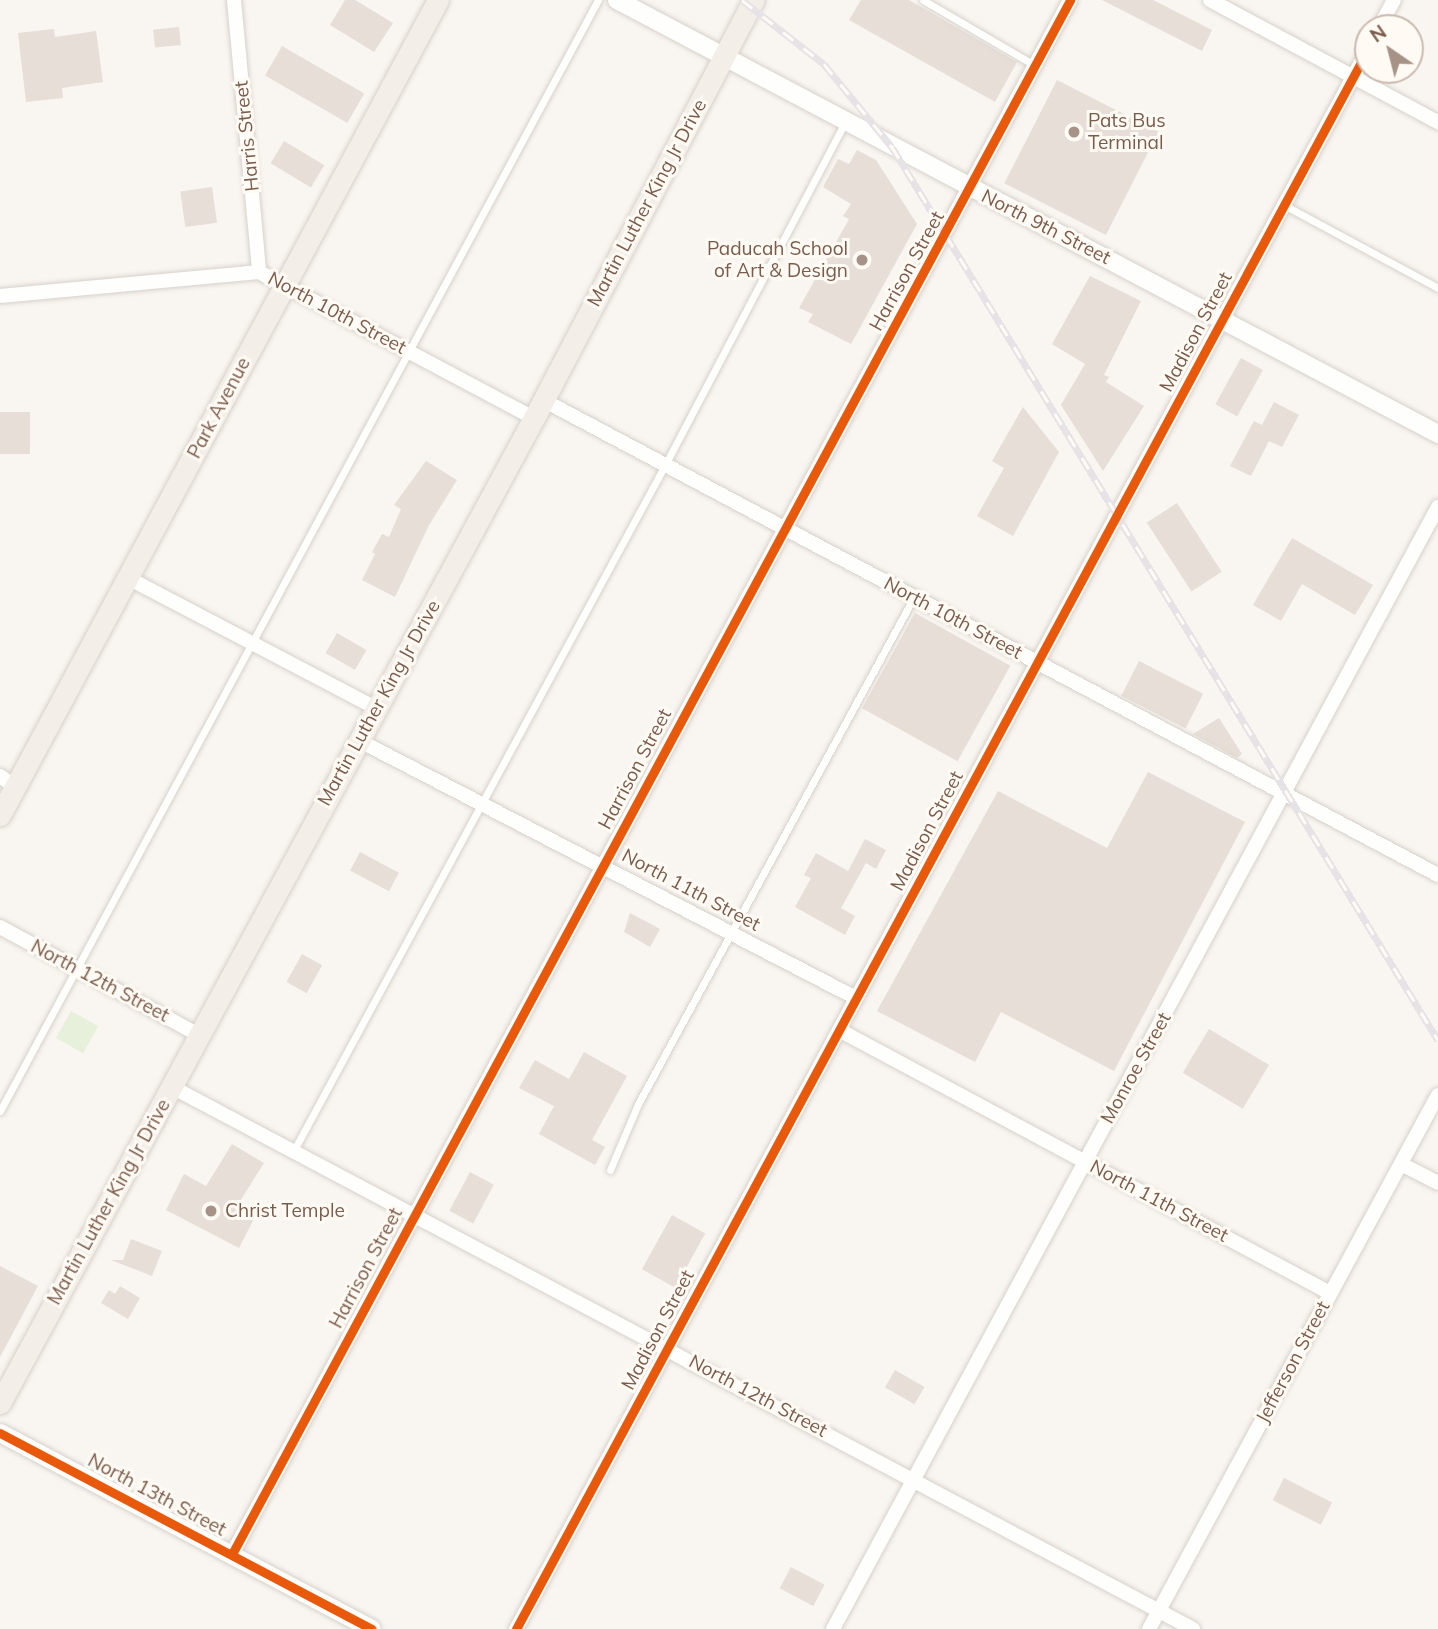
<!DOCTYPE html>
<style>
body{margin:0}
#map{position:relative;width:1438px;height:1629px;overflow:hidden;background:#f9f5f0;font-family:Mulish,sans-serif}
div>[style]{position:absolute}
.green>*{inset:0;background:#e7f0db;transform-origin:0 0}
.building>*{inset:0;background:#e6ded7;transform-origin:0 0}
.roads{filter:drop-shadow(0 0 2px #d7d1cb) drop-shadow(0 0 2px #d7d1cb)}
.service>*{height:7px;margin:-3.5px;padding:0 3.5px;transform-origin:3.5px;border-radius:3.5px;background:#fefefd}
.minor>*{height:14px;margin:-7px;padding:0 7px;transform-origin:7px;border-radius:7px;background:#fefefd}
.tertiary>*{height:18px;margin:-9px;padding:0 9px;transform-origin:9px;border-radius:9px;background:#fefefd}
.primary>*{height:21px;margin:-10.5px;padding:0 10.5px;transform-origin:10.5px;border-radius:10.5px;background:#f3eee8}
.rail>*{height:7px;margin-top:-3.5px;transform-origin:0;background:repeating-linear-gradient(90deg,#fffaf3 0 13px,#e6e3e7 0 26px);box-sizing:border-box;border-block:2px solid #e6e3e7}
.cycleway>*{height:9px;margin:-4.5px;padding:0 4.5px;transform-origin:4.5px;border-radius:4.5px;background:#e8590c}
.dots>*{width:19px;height:19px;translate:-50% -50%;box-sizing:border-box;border:4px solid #fffaf3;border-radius:50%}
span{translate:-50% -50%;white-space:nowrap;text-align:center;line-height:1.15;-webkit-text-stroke:6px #fffaf3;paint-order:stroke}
.poi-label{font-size:19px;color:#7a5c4d}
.left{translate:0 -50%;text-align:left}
.right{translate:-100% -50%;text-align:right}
.street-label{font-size:19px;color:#7a5c4d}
.north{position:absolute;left:1354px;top:14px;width:70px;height:70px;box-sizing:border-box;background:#fffaf3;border:2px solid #cabbb1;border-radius:50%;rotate:325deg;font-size:19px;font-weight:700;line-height:28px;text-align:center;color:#7a5c4d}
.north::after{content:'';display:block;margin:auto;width:24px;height:32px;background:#a69286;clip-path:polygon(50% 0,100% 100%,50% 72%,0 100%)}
</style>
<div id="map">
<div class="green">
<div style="left:71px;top:1011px;width:31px;height:31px;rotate:29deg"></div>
</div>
<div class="building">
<div style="clip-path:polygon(345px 0,355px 0,393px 23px,374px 52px,330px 25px)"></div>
<div style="clip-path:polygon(861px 0,909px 0,1017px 62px,995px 102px,849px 20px)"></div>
<div style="clip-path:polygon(1102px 0,1153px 0,1212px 30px,1202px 51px)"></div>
<div style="left:179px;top:27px;width:18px;height:26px;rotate:84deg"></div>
<div style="clip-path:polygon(54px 29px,55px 37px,96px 31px,103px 82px,62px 88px,63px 98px,26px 102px,18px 33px)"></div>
<div style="left:282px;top:46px;width:95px;height:34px;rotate:30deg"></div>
<div style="left:1057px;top:80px;width:114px;height:116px;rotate:27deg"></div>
<div style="left:284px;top:141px;width:47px;height:26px;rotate:31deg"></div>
<div style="clip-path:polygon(857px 150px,876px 160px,917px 224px,851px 344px,808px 322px,813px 314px,799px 308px,849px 219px,843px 216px,851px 204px,823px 187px,838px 159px,849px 164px)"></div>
<div style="left:212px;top:187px;width:36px;height:32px;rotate:82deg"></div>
<div style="clip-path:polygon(1090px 276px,1141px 301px,1104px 375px,1109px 377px,1106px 382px,1144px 406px,1103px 471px,1061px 405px,1085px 364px,1052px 344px)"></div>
<div style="left:1241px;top:358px;width:25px;height:53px;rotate:29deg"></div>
<div style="clip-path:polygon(1274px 402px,1299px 415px,1282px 447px,1269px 441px,1251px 476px,1230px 466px,1254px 421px,1262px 425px)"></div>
<div style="clip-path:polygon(1023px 407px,1059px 452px,1013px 536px,977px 516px,1004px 468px,992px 461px)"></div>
<div style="left:30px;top:412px;width:42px;height:30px;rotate:90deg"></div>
<div style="clip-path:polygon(426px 461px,457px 480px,429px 525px,395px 597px,362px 580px,375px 554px,372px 552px,382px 534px,389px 537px,401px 509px,394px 505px)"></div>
<div style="left:1177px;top:503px;width:82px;height:36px;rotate:57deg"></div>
<div style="clip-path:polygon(1292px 538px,1373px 585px,1355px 615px,1302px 584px,1281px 621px,1253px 605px)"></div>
<div style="left:915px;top:613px;width:109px;height:109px;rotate:29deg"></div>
<div style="left:337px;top:633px;width:34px;height:23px;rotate:30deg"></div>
<div style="left:1139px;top:661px;width:72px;height:39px;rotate:27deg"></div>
<div style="clip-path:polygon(1219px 718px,1242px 754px,1237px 758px,1193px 734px)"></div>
<div style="clip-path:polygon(1148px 772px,1245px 822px,1114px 1071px,1001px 1012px,975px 1062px,877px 1011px,998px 791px,1107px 848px)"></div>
<div style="clip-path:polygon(865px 839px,886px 850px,876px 869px,866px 863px,841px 908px,855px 916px,845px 935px,795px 907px,811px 878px,804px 875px,816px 853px,848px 871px)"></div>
<div style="left:360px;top:852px;width:44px;height:21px;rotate:28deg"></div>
<div style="clip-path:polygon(630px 913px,660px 929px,650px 947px,624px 932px)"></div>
<div style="left:302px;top:954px;width:23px;height:32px;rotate:29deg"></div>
<div style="left:1209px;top:1029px;width:70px;height:51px;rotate:31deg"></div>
<div style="clip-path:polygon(584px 1052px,627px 1076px,592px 1140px,605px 1147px,595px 1165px,539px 1134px,554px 1106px,519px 1088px,535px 1060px,569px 1079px)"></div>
<div style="clip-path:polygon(232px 1144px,264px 1163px,239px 1203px,257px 1213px,239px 1248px,166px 1210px,184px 1174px,206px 1186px)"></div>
<div style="left:470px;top:1172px;width:27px;height:44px;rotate:28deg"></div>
<div style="left:672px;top:1215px;width:38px;height:62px;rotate:29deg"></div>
<div style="clip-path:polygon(131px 1239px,162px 1251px,152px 1276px,111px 1260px,123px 1260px)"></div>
<div style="clip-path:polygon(0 1266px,38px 1286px,0 1357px)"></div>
<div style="clip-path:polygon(120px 1286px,140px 1298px,128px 1319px,101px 1303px,109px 1290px,115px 1294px)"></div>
<div style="left:895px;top:1370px;width:34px;height:20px;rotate:30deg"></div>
<div style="left:1284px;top:1478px;width:54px;height:25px;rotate:27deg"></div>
<div style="left:791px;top:1567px;width:38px;height:24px;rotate:28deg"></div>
</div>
<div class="roads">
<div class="service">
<div style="left:923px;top:0;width:131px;rotate:30.3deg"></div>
<div style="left:1284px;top:205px;width:175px;rotate:28.3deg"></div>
<div style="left:0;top:1111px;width:1262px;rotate:-61.71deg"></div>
<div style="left:294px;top:1150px;width:779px;rotate:-61.56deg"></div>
<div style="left:665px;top:465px;width:387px;rotate:-62.3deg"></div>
<div style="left:610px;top:1170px;width:72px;rotate:-67deg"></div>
<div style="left:638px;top:1104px;width:577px;rotate:-61.44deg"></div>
</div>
<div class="minor">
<div style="left:234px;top:0;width:273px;rotate:84.7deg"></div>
<div style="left:1210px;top:0;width:259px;rotate:28.2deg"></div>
<div style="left:1379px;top:28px;width:32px;rotate:-62deg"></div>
<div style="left:0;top:296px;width:260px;rotate:-5.3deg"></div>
<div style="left:259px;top:272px;width:311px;rotate:28deg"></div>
<div style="left:543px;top:400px;width:1013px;rotate:27.96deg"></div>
<div style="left:128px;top:578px;width:280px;rotate:27.7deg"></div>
<div style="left:358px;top:740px;width:561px;rotate:27.39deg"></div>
<div style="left:0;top:776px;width:19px;rotate:36deg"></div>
<div style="left:0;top:927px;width:226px;rotate:28.5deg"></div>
<div style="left:839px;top:1030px;width:557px;rotate:28.18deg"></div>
<div style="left:172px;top:1087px;width:1156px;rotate:27.96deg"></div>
<div style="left:1403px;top:1165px;width:39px;rotate:27deg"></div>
<div style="left:232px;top:1554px;width:1766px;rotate:-61.66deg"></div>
<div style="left:516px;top:1629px;width:1795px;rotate:-61.66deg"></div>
<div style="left:833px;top:1629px;width:1275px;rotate:-61.67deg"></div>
<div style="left:1149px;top:1629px;width:607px;rotate:-61.58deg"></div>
</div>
<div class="tertiary">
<div style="left:617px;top:0;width:929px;rotate:27.86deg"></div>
<div style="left:0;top:1433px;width:420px;rotate:27.8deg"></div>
</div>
<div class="primary">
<div style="left:0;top:815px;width:925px;rotate:-61.75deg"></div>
<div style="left:0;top:1403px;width:1120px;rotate:-61.54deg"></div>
<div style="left:534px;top:418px;width:472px;rotate:-62.3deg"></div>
</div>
</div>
<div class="rail">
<div style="left:742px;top:0;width:104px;rotate:38deg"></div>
<div style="left:824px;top:64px;width:107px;rotate:50.7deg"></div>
<div style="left:892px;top:147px;width:1047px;rotate:58.56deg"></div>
</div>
<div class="cycleway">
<div style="left:0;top:1433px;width:420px;rotate:27.8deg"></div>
<div style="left:232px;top:1554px;width:1766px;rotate:-61.66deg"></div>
<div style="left:516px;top:1629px;width:1795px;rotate:-61.66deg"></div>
</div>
<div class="dots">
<div style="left:1074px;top:132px;background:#a69286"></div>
<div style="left:862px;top:260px;background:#a69286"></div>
<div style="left:211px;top:1211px;background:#a69286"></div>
</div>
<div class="poi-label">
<span class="left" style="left:1088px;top:132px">Pats Bus<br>Terminal</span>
<span class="right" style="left:848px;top:260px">Paducah School<br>of Art &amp; Design</span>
<span class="left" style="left:225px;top:1211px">Christ Temple</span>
</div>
<div class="street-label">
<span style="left:247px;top:136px;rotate:-96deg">Harris Street</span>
<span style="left:647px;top:203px;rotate:-62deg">Martin Luther King Jr Drive</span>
<span style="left:1046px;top:227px;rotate:27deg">North 9th Street</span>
<span style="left:907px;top:271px;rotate:-61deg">Harrison Street</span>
<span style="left:337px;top:313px;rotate:28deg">North 10th Street</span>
<span style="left:1196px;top:332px;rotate:-62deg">Madison Street</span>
<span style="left:219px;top:408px;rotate:-62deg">Park Avenue</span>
<span style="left:953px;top:618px;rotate:28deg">North 10th Street</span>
<span style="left:379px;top:703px;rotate:-61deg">Martin Luther King Jr Drive</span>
<span style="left:635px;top:769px;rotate:-62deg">Harrison Street</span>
<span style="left:927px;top:831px;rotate:-62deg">Madison Street</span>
<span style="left:691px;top:890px;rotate:28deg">North 11th Street</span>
<span style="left:100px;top:981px;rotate:28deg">North 12th Street</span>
<span style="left:1136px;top:1068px;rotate:-61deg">Monroe Street</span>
<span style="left:1159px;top:1201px;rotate:28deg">North 11th Street</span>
<span style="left:109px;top:1202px;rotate:-61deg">Martin Luther King Jr Drive</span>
<span style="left:366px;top:1268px;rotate:-62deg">Harrison Street</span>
<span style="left:658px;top:1330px;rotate:-62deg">Madison Street</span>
<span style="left:1293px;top:1362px;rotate:-62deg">Jefferson Street</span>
<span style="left:758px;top:1396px;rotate:28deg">North 12th Street</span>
<span style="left:157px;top:1495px;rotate:28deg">North 13th Street</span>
</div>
<div class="north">N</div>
</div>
